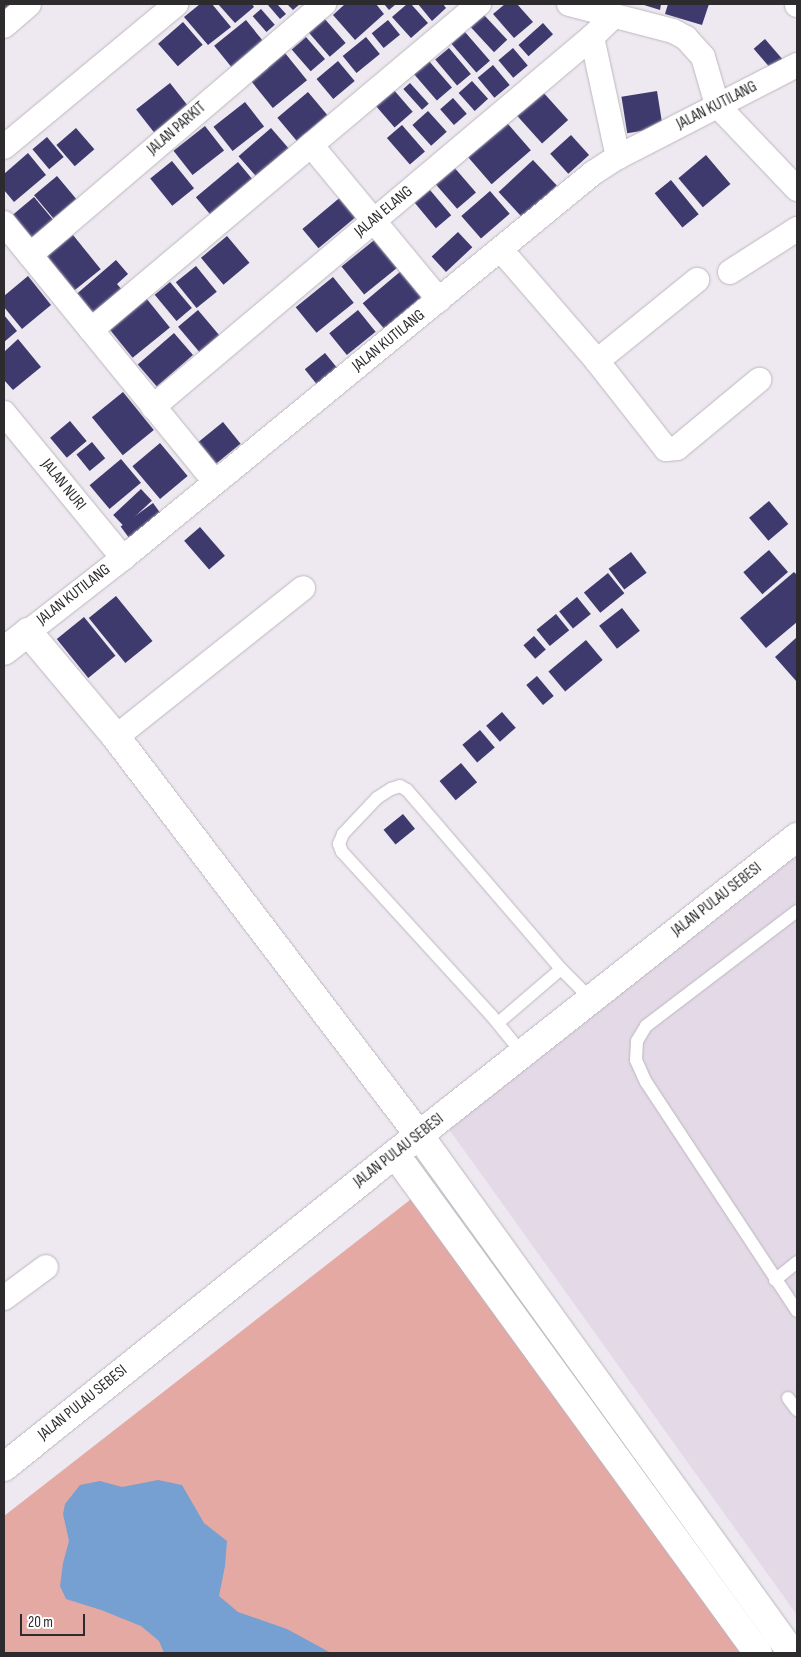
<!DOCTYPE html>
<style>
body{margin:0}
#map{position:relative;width:801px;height:1657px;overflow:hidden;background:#eee8f0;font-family:"Sofia Sans Condensed",sans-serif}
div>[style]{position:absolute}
.built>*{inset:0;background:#e4d9e7}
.green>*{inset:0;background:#e5a9a4}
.water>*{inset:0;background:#75a0d1}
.building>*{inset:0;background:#3e3a6e;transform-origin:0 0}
.roads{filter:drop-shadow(0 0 1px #bcb7be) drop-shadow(0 0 1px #bcb7be)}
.service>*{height:12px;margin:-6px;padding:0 6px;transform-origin:6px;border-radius:6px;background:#fff}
.minor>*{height:24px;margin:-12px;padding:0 12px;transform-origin:12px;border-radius:12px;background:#fff}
.tertiary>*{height:28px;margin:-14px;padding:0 14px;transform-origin:14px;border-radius:14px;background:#fff}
span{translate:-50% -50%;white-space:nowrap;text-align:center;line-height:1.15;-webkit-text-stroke:5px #fff;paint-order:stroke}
.street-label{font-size:16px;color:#2d2b2d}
.frame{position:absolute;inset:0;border:5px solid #2d2b2d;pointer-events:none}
.scale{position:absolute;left:20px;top:1614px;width:65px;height:22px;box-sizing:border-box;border:2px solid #2d2b2d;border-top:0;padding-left:6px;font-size:15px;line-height:18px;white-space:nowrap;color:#2d2b2d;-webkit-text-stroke:4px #fff;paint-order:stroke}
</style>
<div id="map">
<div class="built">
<div style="clip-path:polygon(797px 851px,797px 1615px,446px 1125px)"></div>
</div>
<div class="green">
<div style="clip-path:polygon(415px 1196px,751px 1653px,4px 1653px,4px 1516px)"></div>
</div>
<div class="water">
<div style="clip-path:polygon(158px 1480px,182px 1485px,204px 1523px,227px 1541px,225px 1566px,219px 1596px,238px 1612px,287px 1629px,331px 1653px,164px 1653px,159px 1641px,141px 1626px,101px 1610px,66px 1599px,60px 1586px,63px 1563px,69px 1541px,63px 1514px,65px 1504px,80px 1485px,100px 1481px,122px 1487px)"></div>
</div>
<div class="building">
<div style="clip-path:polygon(4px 4px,16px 4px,6px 12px)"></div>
<div style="clip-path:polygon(200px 4px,212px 4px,231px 27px,208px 45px,184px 17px)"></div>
<div style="clip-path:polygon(218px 4px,252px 4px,254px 7px,235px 23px)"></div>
<div style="clip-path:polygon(269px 4px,277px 4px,286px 14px,280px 19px,268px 5px)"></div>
<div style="clip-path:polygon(287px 4px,300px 4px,293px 10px)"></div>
<div style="clip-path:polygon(345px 4px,376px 4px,384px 14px,355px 40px,333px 15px)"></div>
<div style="clip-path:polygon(384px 4px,396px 4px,389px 10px)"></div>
<div style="clip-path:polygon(407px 4px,411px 4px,428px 23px,411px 38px,392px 17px)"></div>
<div style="clip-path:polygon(418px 4px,443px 4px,446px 8px,432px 21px)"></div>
<div style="clip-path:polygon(505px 4px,517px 4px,533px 22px,514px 38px,493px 14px)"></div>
<div style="clip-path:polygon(641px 4px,661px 4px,660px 10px)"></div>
<div style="clip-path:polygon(668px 4px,709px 4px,702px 25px,665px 14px)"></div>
<div style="left:261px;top:9px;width:21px;height:11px;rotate:49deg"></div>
<div style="left:484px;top:15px;width:34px;height:18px;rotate:47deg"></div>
<div style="left:324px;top:18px;width:33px;height:21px;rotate:49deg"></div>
<div style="left:246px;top:20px;width:28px;height:41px;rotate:51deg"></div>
<div style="left:388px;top:20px;width:19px;height:21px;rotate:51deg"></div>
<div style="left:183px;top:22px;width:30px;height:33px;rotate:49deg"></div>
<div style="left:543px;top:23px;width:15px;height:33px;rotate:48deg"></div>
<div style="left:465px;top:32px;width:38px;height:18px;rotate:49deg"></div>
<div style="left:306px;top:37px;width:29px;height:19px;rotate:49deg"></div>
<div style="left:366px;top:37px;width:22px;height:30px;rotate:51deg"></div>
<div style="left:765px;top:39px;width:30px;height:15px;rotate:49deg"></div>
<div style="left:449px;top:48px;width:34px;height:18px;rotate:50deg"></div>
<div style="left:513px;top:48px;width:23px;height:19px;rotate:50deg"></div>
<div style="left:285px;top:53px;width:35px;height:44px;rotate:51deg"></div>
<div style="left:338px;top:61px;width:26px;height:28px;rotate:50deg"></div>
<div style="left:429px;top:61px;width:35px;height:20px;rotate:49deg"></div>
<div style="left:493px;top:65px;width:26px;height:20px;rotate:50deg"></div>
<div style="left:472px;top:81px;width:24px;height:18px;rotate:48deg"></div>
<div style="left:170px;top:83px;width:29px;height:43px;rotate:52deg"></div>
<div style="left:410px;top:83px;width:28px;height:9px;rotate:48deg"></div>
<div style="left:393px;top:89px;width:30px;height:24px;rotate:49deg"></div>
<div style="left:542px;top:91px;width:39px;height:35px;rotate:48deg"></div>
<div style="left:657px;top:91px;width:37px;height:36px;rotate:81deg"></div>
<div style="left:308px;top:92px;width:30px;height:40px;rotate:50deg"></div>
<div style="left:453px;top:98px;width:21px;height:17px;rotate:49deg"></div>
<div style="left:245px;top:102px;width:31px;height:40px;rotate:52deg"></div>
<div style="left:428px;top:111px;width:28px;height:21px;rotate:48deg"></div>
<div style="left:502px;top:117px;width:44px;height:52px;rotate:49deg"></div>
<div style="left:402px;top:125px;width:35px;height:20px;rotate:49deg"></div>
<div style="left:205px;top:126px;width:31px;height:40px;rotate:52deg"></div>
<div style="left:76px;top:128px;width:28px;height:26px;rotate:49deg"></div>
<div style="left:271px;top:128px;width:28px;height:43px;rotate:49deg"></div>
<div style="left:571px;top:135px;width:27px;height:28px;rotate:48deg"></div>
<div style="left:47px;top:137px;width:26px;height:19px;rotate:50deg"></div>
<div style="clip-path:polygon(28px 153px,46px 175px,14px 202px,4px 190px,4px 174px)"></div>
<div style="left:706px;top:155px;width:38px;height:36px;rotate:50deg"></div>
<div style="left:533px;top:160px;width:35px;height:47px;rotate:47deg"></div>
<div style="left:172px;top:161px;width:35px;height:28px;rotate:51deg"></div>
<div style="left:238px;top:162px;width:25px;height:55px;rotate:50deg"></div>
<div style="left:453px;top:166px;width:35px;height:25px;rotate:49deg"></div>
<div style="left:57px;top:176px;width:30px;height:30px;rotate:50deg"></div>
<div style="left:671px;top:180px;width:44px;height:21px;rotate:51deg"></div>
<div style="left:430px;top:190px;width:33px;height:20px;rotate:50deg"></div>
<div style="left:490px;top:191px;width:30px;height:38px;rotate:49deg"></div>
<div style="left:343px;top:195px;width:25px;height:53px;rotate:50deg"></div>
<div style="left:34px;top:197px;width:30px;height:28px;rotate:50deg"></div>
<div style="left:458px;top:232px;width:21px;height:36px;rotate:47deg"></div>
<div style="left:73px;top:235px;width:44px;height:34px;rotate:51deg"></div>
<div style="left:227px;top:236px;width:35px;height:34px;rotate:50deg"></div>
<div style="left:378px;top:237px;width:36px;height:47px;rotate:51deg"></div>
<div style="clip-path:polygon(116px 260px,128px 274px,117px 284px,123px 291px,91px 320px,72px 298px)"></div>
<div style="left:196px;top:266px;width:33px;height:26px;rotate:51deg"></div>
<div style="left:401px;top:271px;width:33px;height:50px;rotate:50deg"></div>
<div style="clip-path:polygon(28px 276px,51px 305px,22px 329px,4px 307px,4px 296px)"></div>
<div style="left:333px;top:277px;width:33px;height:48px;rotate:51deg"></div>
<div style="left:170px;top:282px;width:34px;height:20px;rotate:50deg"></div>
<div style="left:146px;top:298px;width:38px;height:48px;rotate:51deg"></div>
<div style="left:198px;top:310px;width:38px;height:26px;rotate:50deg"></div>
<div style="left:358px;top:310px;width:28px;height:37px;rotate:51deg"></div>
<div style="clip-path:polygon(4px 315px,17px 331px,4px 342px)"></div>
<div style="left:174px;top:333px;width:29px;height:48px;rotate:49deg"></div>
<div style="clip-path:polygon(18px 339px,41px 367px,13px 390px,4px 380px,4px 352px)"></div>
<div style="left:325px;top:353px;width:19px;height:26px;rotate:51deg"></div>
<div style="left:123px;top:392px;width:49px;height:40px;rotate:51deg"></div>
<div style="left:70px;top:421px;width:26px;height:26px;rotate:50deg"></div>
<div style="left:223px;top:422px;width:28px;height:36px;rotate:51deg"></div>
<div style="left:92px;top:442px;width:21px;height:20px;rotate:51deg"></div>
<div style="left:160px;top:443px;width:43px;height:36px;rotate:50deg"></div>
<div style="left:121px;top:459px;width:31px;height:41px;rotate:50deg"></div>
<div style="left:141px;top:489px;width:16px;height:38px;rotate:47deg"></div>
<div style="left:769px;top:501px;width:30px;height:26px;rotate:50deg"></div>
<div style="left:153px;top:503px;width:14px;height:40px;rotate:54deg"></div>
<div style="left:200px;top:527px;width:38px;height:21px;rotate:49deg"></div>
<div style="left:769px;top:550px;width:29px;height:34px;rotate:49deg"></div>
<div style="left:631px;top:552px;width:26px;height:28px;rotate:53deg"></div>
<div style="clip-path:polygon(794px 572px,797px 575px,797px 622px,766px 648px,740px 618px)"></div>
<div style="left:608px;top:573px;width:26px;height:31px;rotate:51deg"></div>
<div style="left:116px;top:596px;width:58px;height:35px;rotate:51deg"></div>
<div style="left:577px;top:597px;width:22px;height:23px;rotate:51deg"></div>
<div style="left:622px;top:608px;width:29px;height:29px;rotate:52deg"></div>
<div style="left:556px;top:614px;width:21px;height:25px;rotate:51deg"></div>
<div style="left:84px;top:617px;width:50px;height:35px;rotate:51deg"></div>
<div style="left:534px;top:636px;width:18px;height:14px;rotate:49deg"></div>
<div style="clip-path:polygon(797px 637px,797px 682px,775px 657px)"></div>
<div style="left:586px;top:640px;width:26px;height:49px;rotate:50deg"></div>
<div style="left:537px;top:676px;width:26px;height:14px;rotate:50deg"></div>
<div style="left:502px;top:712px;width:21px;height:21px;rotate:49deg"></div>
<div style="left:480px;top:730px;width:23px;height:23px;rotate:50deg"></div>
<div style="left:461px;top:763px;width:25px;height:28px;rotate:50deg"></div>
<div style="left:403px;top:814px;width:19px;height:25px;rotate:51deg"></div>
</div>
<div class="roads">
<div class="service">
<div style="left:797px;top:911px;width:190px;rotate:142.7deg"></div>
<div style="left:646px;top:1026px;width:17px;rotate:121deg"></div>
<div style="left:637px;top:1041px;width:19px;rotate:93deg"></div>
<div style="left:636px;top:1060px;width:24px;rotate:66deg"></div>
<div style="left:646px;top:1082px;width:274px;rotate:56.6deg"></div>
<div style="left:498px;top:1023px;width:83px;rotate:-40.6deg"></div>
<div style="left:522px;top:1053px;width:49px;rotate:-129.2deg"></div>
<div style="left:491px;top:1015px;width:221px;rotate:-132.4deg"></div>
<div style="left:342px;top:852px;width:9px;rotate:-111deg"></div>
<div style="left:339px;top:844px;width:11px;rotate:-68deg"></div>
<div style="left:343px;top:834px;width:50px;rotate:-46.6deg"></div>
<div style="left:377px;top:798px;width:17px;rotate:-33deg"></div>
<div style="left:391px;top:789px;width:9px;rotate:-18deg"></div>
<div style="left:400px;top:786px;width:8px;rotate:30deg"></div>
<div style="left:407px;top:790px;width:236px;rotate:49.3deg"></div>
<div style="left:561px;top:969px;width:42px;rotate:45deg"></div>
<div style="left:775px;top:1280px;width:28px;rotate:-39deg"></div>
<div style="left:788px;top:1398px;width:15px;rotate:53deg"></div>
</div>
<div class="minor">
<div style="left:569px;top:4px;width:107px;rotate:14.6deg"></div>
<div style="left:673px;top:31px;width:15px;rotate:28deg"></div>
<div style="left:686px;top:38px;width:25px;rotate:48deg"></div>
<div style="left:703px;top:57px;width:50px;rotate:73.7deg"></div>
<div style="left:717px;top:105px;width:116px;rotate:46.4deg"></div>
<div style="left:797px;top:4px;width:1px;rotate:90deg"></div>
<div style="left:4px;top:26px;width:33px;rotate:-41deg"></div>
<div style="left:592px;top:37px;width:123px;rotate:77.8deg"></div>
<div style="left:311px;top:145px;width:201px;rotate:50.4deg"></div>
<div style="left:4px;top:147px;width:224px;rotate:-39.7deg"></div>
<div style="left:4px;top:223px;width:334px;rotate:50.8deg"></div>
<div style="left:501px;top:250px;width:147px;rotate:49.1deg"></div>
<div style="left:597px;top:361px;width:112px;rotate:51.9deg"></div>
<div style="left:666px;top:449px;width:11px;rotate:-5deg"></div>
<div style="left:677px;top:448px;width:107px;rotate:-39.7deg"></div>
<div style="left:30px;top:255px;width:387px;rotate:-40.5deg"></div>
<div style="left:730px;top:272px;width:80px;rotate:-32.7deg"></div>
<div style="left:91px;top:330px;width:507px;rotate:-40.04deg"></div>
<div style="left:597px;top:361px;width:129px;rotate:-39deg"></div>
<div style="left:153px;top:407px;width:574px;rotate:-40.13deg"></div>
<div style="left:592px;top:37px;width:29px;rotate:-44deg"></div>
<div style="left:4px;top:413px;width:188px;rotate:50.6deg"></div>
<div style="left:28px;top:632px;width:120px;rotate:-37.9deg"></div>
<div style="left:123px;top:558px;width:608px;rotate:-39.32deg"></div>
<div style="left:593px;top:173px;width:30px;rotate:-33deg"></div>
<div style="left:618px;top:157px;width:201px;rotate:-27.2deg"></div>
<div style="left:116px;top:737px;width:239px;rotate:-38.5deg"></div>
<div style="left:4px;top:1298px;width:52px;rotate:-36.4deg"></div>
</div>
<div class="tertiary">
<div style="left:4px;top:651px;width:31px;rotate:-38deg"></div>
<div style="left:28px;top:632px;width:137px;rotate:50deg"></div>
<div style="left:116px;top:737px;width:500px;rotate:52.72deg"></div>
<div style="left:419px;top:1135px;width:638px;rotate:54.24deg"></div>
<div style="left:395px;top:1154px;width:617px;rotate:53.97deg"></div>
<div style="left:4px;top:1467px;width:501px;rotate:-38.68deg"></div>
<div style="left:395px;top:1154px;width:512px;rotate:-38.26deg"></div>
</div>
</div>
<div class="street-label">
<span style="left:717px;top:106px;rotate:-27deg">JALAN KUTILANG</span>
<span style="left:177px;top:129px;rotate:-41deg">JALAN PARKIT</span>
<span style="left:384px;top:212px;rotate:-40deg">JALAN ELANG</span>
<span style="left:389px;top:341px;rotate:-39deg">JALAN KUTILANG</span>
<span style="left:63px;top:485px;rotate:51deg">JALAN NURI</span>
<span style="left:74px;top:595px;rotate:-38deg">JALAN KUTILANG</span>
<span style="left:717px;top:900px;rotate:-38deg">JALAN PULAU SEBESI</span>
<span style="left:399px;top:1151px;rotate:-38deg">JALAN PULAU SEBESI</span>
<span style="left:83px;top:1403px;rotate:-39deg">JALAN PULAU SEBESI</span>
</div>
<div class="frame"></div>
<div class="scale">20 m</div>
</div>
